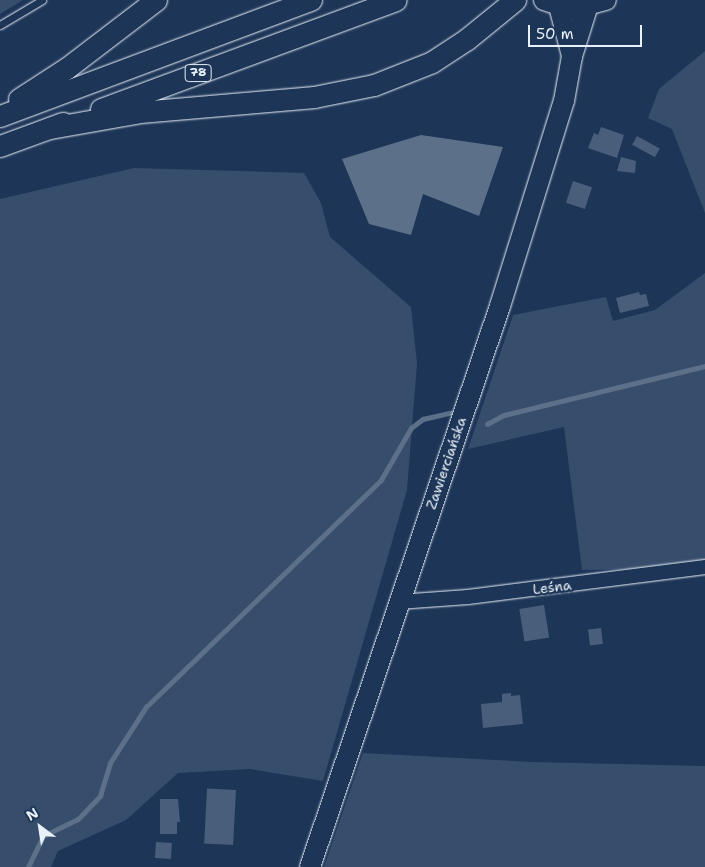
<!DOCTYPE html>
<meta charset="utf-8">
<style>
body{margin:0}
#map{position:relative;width:705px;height:867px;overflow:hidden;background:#1d3557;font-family:"Shantell Sans",sans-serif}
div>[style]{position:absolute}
.green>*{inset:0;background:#374d6c}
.water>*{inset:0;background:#5d7089}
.stream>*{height:4.5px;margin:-2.25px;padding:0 2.25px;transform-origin:2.25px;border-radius:2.25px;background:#5d7089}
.building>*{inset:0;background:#495e7a;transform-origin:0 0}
.roads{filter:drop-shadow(0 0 1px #e8f1f8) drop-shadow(0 0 1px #e8f1f8)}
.service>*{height:7px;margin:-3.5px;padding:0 3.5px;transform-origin:3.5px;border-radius:3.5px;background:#1d3557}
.minor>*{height:14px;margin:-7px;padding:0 7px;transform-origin:7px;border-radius:7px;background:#1d3557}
.secondary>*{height:20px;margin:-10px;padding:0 10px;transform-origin:10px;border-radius:10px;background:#1d3557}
.primary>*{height:21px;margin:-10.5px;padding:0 10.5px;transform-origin:10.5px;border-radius:10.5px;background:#1d3557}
span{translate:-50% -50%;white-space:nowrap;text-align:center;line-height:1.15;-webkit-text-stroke:5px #1d3557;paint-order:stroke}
.shield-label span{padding:1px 4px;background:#1d3557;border:1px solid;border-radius:4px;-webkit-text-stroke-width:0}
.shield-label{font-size:12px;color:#e8f1f8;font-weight:700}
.street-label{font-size:14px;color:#e8f1f8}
.north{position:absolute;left:15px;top:802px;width:50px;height:50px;-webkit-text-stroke:4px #1d3557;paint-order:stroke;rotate:329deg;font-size:14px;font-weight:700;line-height:20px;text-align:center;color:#e8f1f8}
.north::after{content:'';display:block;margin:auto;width:18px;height:22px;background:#e8f1f8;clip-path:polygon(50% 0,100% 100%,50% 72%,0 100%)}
.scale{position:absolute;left:528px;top:25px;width:114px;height:22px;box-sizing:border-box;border:2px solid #e8f1f8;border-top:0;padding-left:6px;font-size:15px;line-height:18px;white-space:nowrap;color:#e8f1f8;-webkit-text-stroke:4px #1d3557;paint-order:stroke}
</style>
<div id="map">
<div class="green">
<div style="clip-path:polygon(0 0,23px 0,0 14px)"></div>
<div style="clip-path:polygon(705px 51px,705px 213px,672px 129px,648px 118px,659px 89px)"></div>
<div style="clip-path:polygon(134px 168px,304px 173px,321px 203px,330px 237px,411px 307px,417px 363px,407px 490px,323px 781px,250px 769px,178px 773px,126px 820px,58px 851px,51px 867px,0 867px,0 199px)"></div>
<div style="clip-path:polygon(705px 273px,705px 568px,582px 570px,564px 427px,468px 449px,513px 315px,606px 297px,613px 321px,655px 310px)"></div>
<div style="clip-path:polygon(363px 753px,533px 762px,705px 766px,705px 867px,324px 867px)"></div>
</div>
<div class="water">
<div style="clip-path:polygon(421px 135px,503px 147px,479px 216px,423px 194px,411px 235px,369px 224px,342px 159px)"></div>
</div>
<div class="stream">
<div style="left:487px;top:424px;width:19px;rotate:-28deg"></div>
<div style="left:504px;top:415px;width:207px;rotate:-13.7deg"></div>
<div style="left:28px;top:867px;width:34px;rotate:-64deg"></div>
<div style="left:43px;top:836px;width:39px;rotate:-26deg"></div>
<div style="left:78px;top:819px;width:32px;rotate:-46deg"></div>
<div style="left:100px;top:796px;width:34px;rotate:-73deg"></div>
<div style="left:110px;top:763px;width:67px;rotate:-57.3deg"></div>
<div style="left:146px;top:707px;width:327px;rotate:-44deg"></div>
<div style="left:381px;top:480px;width:60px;rotate:-60deg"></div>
<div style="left:411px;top:428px;width:15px;rotate:-37deg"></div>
<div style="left:423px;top:419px;width:28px;rotate:-13deg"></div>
</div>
<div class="building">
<div style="clip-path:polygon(601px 127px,624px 135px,617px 158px,588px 148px,594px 133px,598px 135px)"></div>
<div style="left:637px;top:136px;width:26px;height:10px;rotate:29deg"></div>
<div style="clip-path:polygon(621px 157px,636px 161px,635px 173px,617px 171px)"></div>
<div style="left:573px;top:181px;width:20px;height:23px;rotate:18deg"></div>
<div style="clip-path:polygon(639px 292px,640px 295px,646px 294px,649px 306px,620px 313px,616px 298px)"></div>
<div style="left:544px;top:605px;width:33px;height:25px;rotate:81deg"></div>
<div style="left:601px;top:628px;width:16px;height:13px;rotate:83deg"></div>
<div style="clip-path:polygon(511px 693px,511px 696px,520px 695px,523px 724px,483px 728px,481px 704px,502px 702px,502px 694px)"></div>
<div style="left:236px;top:790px;width:55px;height:29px;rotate:93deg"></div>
<div style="clip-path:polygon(160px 799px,178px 799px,180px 822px,177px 822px,177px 834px,160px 834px)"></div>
<div style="left:156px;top:842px;width:16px;height:16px;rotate:4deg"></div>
</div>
<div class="roads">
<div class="service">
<div style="left:0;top:25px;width:49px;rotate:-30.8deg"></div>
</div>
<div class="minor">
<div style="left:398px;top:602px;width:70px;rotate:-4.1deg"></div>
<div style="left:468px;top:597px;width:239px;rotate:-7.2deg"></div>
</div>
<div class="secondary">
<div style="left:544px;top:0;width:29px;rotate:18deg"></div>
<div style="left:572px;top:9px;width:35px;rotate:-15deg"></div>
<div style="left:559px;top:6px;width:52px;rotate:75.4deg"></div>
<div style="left:310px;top:867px;width:592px;rotate:-71.29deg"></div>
<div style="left:500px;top:306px;width:215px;rotate:-72.7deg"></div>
<div style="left:564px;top:101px;width:46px;rotate:-79.9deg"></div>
<div style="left:572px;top:56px;width:50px;rotate:-72.6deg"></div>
</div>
<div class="primary">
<div style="left:19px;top:99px;width:57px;rotate:-32.9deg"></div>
<div style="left:67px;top:68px;width:112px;rotate:-37.4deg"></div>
<div style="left:101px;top:109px;width:314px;rotate:-20.3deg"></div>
<div style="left:0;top:116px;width:332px;rotate:-20.5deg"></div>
<div style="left:50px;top:128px;width:91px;rotate:-10.1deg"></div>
<div style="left:140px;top:112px;width:175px;rotate:-4.9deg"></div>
<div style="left:314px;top:97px;width:61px;rotate:-11.3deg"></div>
<div style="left:374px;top:85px;width:62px;rotate:-21.6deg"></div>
<div style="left:432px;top:62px;width:42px;rotate:-33.3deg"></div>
<div style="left:467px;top:39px;width:62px;rotate:-39.1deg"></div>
<div style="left:0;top:146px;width:67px;rotate:-20.1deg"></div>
</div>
</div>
<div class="shield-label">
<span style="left:198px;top:73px">78</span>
</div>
<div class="street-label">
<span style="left:446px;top:463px;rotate:-71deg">Zawierciańska</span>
<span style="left:552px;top:587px;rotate:-7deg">Leśna</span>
</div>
<div class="north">N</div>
<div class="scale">50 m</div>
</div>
